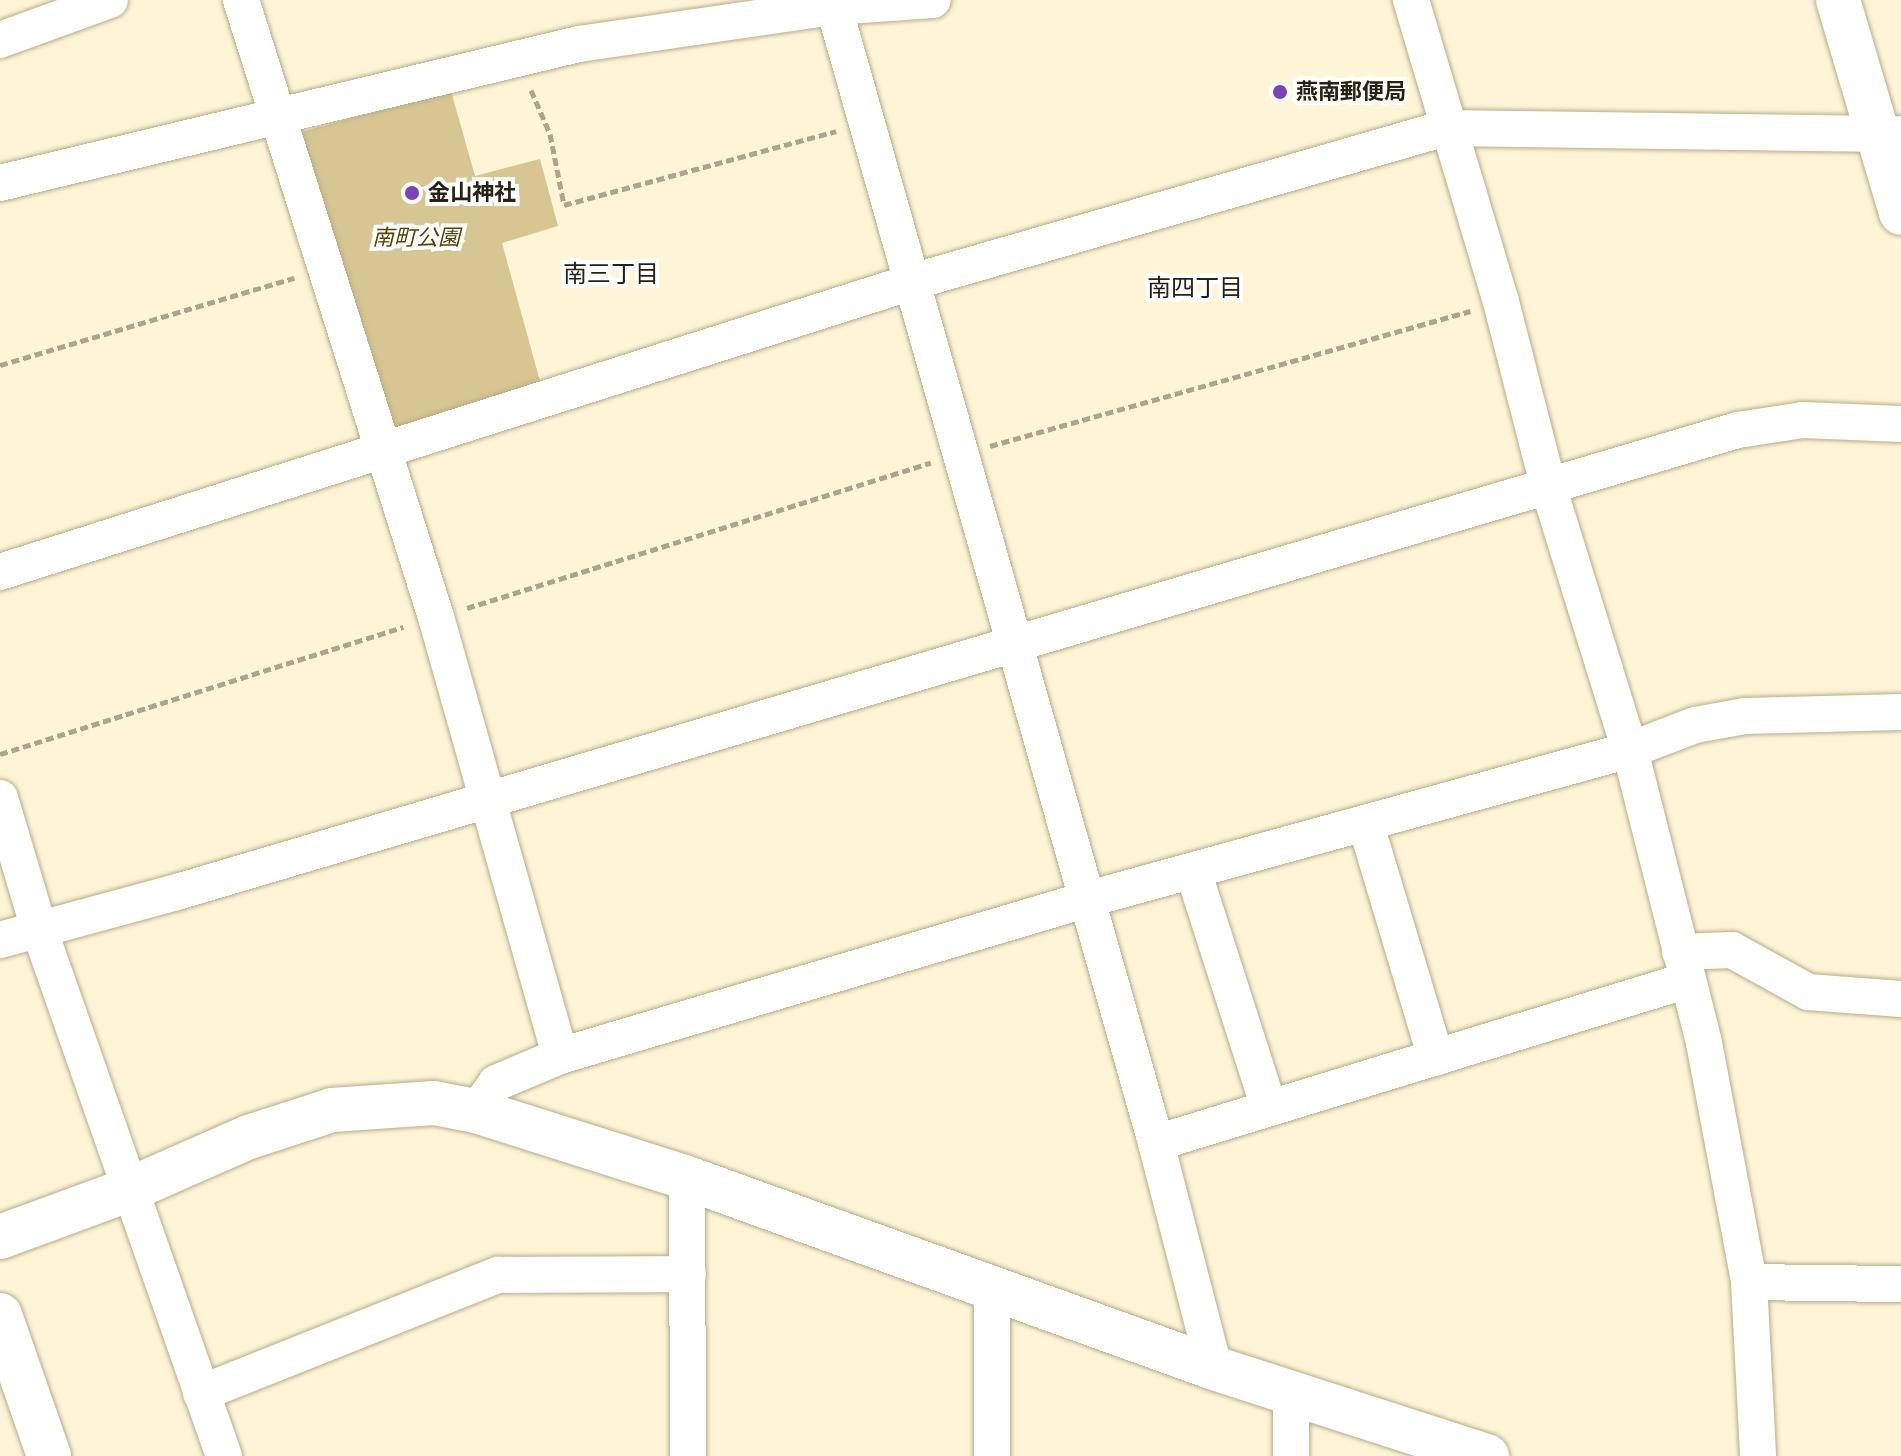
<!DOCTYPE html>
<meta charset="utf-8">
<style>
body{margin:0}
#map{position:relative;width:1901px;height:1456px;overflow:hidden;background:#fef5d7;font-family:"Roboto Serif","Noto Sans JP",serif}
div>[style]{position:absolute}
.green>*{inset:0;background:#d7c691}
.path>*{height:5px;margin-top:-2.5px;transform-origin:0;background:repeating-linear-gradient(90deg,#aca58d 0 8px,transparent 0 12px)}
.roads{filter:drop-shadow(0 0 2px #b7ac88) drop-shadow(0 0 2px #b7ac88)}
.minor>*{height:36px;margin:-18px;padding:0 18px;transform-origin:18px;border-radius:18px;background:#fff}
.tertiary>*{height:44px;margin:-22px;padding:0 22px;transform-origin:22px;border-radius:22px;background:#fff}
.trunk>*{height:44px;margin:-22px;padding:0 22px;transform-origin:22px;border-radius:22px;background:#fff}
.dots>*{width:22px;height:22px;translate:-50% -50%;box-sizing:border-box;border:4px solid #fff;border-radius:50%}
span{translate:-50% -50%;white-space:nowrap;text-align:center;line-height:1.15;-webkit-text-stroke:8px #fff;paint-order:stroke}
.poi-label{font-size:22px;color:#252113;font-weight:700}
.left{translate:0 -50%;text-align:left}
.park-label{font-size:22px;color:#544404;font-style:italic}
.neighbourhood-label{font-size:24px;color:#252113}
</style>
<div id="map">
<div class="green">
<div style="clip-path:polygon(451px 91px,475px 176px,540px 159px,558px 226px,502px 243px,543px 392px,386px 435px,297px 133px)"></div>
</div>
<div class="path">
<div style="left:531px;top:90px;width:48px;rotate:66.6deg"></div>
<div style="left:550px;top:134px;width:72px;rotate:78.8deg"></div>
<div style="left:564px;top:205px;width:282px;rotate:-15.2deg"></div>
<div style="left:0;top:365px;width:307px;rotate:-16.5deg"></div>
<div style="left:990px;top:446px;width:499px;rotate:-15.7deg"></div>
<div style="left:467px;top:608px;width:486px;rotate:-17.4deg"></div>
<div style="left:0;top:754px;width:423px;rotate:-17.5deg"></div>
</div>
<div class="roads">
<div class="minor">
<div style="left:241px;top:0;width:647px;rotate:72.46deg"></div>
<div style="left:436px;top:617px;width:456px;rotate:74.2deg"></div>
<div style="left:832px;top:0;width:1188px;rotate:74.17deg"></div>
<div style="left:1156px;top:1143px;width:232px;rotate:75.5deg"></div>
<div style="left:1411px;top:0;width:315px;rotate:73.4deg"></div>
<div style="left:1501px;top:302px;width:193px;rotate:75.6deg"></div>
<div style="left:1549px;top:489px;width:273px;rotate:72.8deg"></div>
<div style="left:1630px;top:750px;width:302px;rotate:75.8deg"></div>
<div style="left:1704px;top:1043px;width:243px;rotate:79.3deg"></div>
<div style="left:1749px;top:1282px;width:174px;rotate:87deg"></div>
<div style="left:0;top:40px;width:117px;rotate:-20deg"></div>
<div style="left:0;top:183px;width:595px;rotate:-13.5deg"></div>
<div style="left:579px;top:44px;width:257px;rotate:-8.3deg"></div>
<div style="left:833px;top:7px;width:100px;rotate:-4deg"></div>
<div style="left:0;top:572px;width:957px;rotate:-17.64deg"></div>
<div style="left:912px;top:282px;width:556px;rotate:-16.09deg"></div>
<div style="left:1446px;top:128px;width:455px;rotate:0.8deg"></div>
<div style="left:0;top:798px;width:137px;rotate:73.4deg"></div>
<div style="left:39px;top:929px;width:559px;rotate:70.66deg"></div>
<div style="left:1366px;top:825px;width:243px;rotate:73.3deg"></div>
<div style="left:1193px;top:871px;width:249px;rotate:72.2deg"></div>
<div style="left:0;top:940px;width:183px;rotate:-15.2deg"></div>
<div style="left:177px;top:892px;width:1628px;rotate:-16.49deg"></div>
<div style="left:1738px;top:430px;width:66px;rotate:-8.7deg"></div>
<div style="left:1803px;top:420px;width:98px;rotate:2.3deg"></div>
<div style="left:1680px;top:952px;width:52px;rotate:-2.2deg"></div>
<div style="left:1732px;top:950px;width:87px;rotate:28.9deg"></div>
<div style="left:1808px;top:992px;width:93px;rotate:4.3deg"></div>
<div style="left:476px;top:1111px;width:34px;rotate:-54deg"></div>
<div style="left:496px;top:1083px;width:69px;rotate:-22.9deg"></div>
<div style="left:560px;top:1056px;width:548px;rotate:-16.55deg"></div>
<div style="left:1085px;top:900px;width:565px;rotate:-15.39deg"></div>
<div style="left:1630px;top:750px;width:70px;rotate:-21deg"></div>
<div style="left:1695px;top:725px;width:51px;rotate:-10.2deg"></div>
<div style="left:1745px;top:716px;width:156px;rotate:-1.5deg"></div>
<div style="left:1156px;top:1143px;width:556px;rotate:-17.03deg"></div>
<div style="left:687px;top:1178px;width:278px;rotate:89.8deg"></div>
<div style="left:1749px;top:1282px;width:152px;rotate:0.8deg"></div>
<div style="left:992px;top:1290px;width:166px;rotate:90deg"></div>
<div style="left:201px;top:1393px;width:320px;rotate:-21.7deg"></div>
<div style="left:498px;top:1275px;width:190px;rotate:-0.3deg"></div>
<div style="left:1291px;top:1393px;width:63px;rotate:90deg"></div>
</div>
<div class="tertiary">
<div style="left:1838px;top:0;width:222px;rotate:73.5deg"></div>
<div style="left:0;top:1237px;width:136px;rotate:-20.2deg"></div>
<div style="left:128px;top:1190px;width:132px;rotate:-23.7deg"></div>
<div style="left:249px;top:1137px;width:87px;rotate:-18deg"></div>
<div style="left:332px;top:1110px;width:102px;rotate:-3.9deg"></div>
<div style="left:434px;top:1103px;width:43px;rotate:10.8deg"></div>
<div style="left:476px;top:1111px;width:221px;rotate:17.6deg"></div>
<div style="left:687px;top:1178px;width:560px;rotate:19.83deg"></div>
<div style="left:1214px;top:1368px;width:287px;rotate:17.9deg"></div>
</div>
<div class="trunk">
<div style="left:0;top:1315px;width:149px;rotate:70.8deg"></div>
</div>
</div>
<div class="dots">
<div style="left:1280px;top:92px;background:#7c43b9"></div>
<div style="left:412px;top:193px;background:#7c43b9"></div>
</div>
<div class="poi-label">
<span class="left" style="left:1296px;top:92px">燕南郵便局</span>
<span class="left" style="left:428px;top:193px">金山神社</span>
</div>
<div class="park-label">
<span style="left:416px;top:238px">南町公園</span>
</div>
<div class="neighbourhood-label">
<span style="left:611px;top:275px">南三丁目</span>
<span style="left:1195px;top:289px">南四丁目</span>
</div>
</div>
